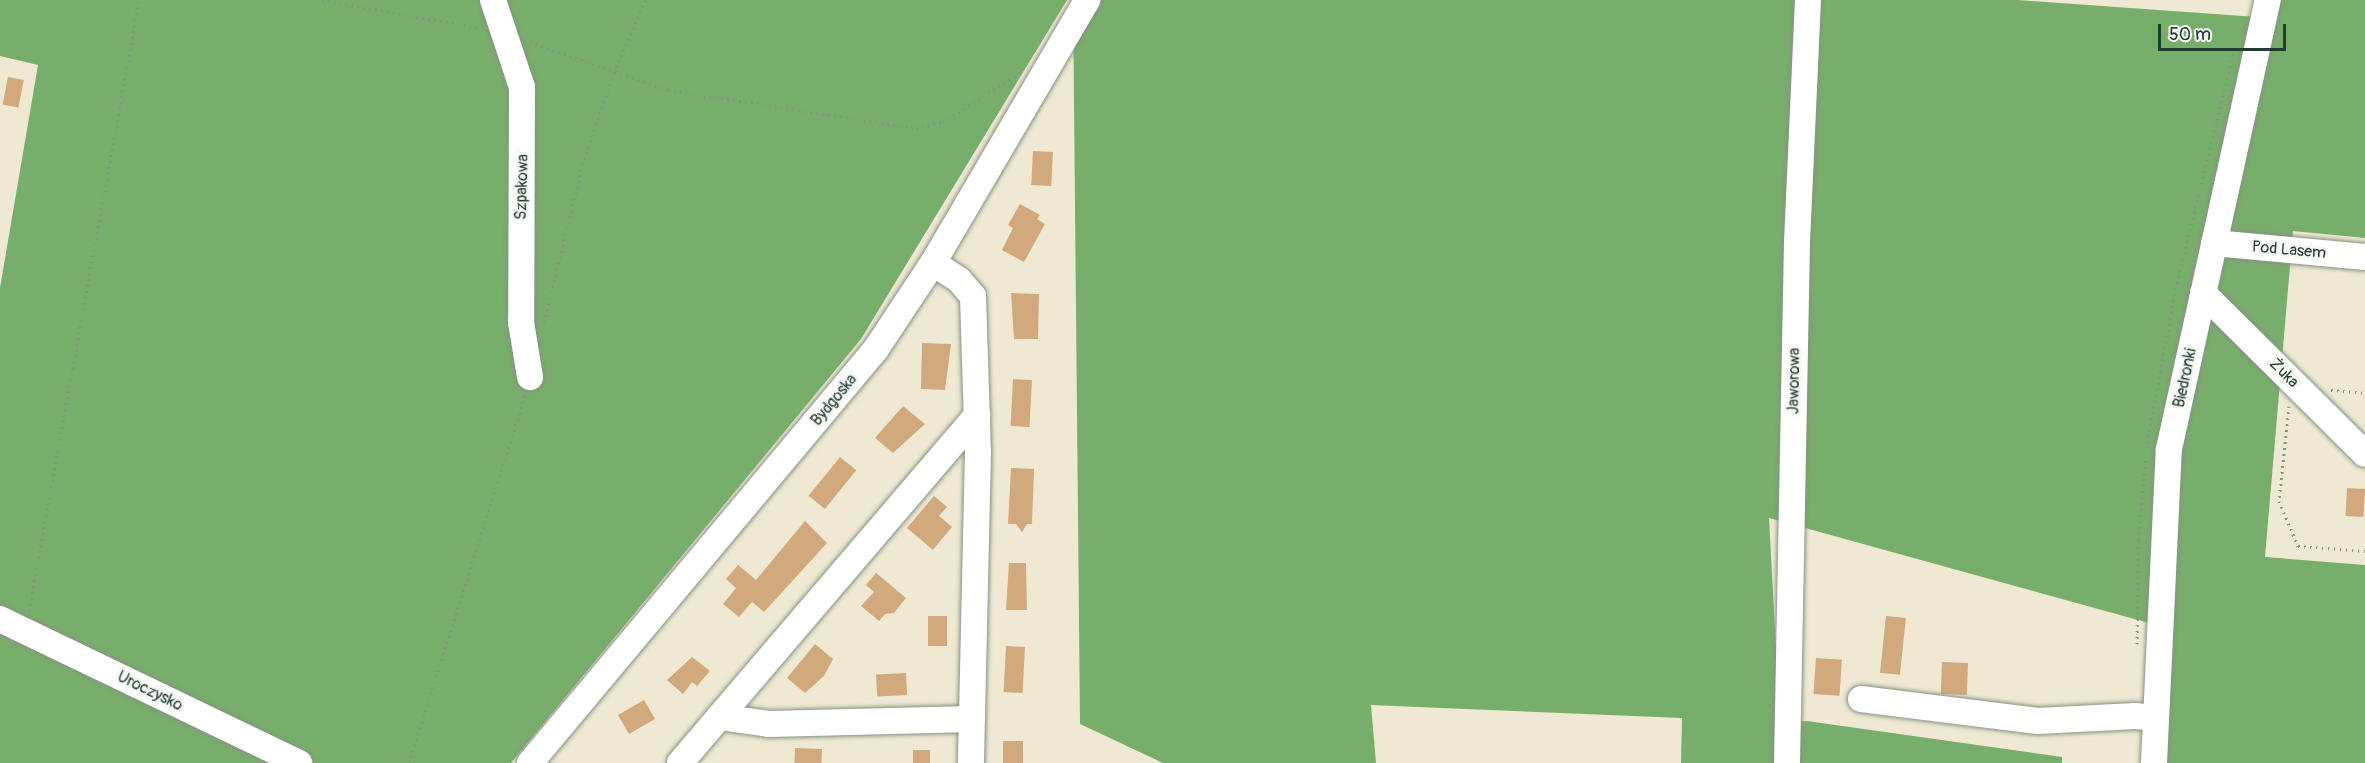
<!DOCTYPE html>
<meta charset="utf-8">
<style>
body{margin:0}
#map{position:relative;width:2365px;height:763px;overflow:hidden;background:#efe9d3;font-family:Pangolin,sans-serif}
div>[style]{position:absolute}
.forest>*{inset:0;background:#78ae6b}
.building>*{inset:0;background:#d1a97c;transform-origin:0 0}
.path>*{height:3px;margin-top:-1.5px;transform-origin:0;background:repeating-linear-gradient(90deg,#879384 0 1.5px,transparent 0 6px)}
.roads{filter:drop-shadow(0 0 2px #879384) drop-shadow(0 0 2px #879384)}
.minor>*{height:26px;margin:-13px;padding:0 13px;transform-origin:13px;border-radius:13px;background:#fff}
span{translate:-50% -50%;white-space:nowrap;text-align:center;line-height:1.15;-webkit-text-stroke:6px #f6f6f2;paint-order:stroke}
.street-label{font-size:16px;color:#1f3d34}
.scale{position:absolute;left:2158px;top:24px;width:128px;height:27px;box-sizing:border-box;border:3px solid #1f3d34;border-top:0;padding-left:8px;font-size:18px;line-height:21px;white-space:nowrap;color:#1f3d34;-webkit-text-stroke:4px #f6f6f2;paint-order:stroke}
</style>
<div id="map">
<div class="forest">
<div style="clip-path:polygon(0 0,1067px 0,861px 339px,511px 763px,0 763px,0 288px,38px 65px,0 56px)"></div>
<div style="clip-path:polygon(1073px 0,2018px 0,2271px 18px,2274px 0,2365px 0,2365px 238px,2293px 231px,2265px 557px,2365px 565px,2365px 763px,2167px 763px,2167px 628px,1769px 518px,1780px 722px,1807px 721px,2062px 757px,2062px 763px,1681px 763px,1682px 718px,1371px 705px,1376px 763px,1163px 763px,1080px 724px)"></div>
</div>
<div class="building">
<div style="left:8px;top:77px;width:16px;height:28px;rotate:11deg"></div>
<div style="left:1033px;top:151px;width:20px;height:34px;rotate:3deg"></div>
<div style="clip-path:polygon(1020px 204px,1040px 215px,1037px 219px,1045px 224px,1024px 262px,1002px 250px,1013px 228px,1008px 225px)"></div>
<div style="clip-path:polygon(1011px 293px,1039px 294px,1038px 339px,1014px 339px)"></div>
<div style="clip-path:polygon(922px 343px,951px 344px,945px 390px,921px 389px)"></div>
<div style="left:1013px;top:379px;width:19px;height:47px;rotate:3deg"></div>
<div style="clip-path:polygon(903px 406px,925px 424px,893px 453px,875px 438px)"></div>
<div style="left:840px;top:457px;width:21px;height:50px;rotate:39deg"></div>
<div style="clip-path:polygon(1011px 468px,1034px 469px,1032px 524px,1027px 524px,1022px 532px,1016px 524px,1008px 524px)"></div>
<div style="left:2347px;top:488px;width:18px;height:28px;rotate:3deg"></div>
<div style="clip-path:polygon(934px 496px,947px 507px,939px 516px,952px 527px,933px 550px,907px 528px)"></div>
<div style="clip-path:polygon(805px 521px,827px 543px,764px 612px,752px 602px,739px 617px,723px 604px,736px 588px,726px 579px,738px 565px,756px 580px)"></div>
<div style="clip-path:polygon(1009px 563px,1026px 563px,1027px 610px,1006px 610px)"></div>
<div style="clip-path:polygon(876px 573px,906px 598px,894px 613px,885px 614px,879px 621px,861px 606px,874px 592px,866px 585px)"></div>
<div style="left:928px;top:616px;width:19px;height:30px"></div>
<div style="left:1886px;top:616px;width:20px;height:57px;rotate:6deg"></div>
<div style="clip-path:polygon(815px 644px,833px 659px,824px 676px,805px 693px,787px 678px)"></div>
<div style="left:1006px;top:646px;width:19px;height:46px;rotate:3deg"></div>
<div style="clip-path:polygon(692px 657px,710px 671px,697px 686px,692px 682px,683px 694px,667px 680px)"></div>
<div style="left:1816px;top:658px;width:26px;height:36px;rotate:4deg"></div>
<div style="left:1942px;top:662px;width:26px;height:32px;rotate:2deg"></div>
<div style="left:906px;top:673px;width:22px;height:30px;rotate:87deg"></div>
<div style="left:644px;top:700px;width:22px;height:30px;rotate:60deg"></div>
<div style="left:1003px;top:741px;width:20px;height:22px"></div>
<div style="left:795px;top:748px;width:27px;height:15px;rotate:2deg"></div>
<div style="left:913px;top:750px;width:17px;height:13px"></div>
</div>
<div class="path">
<div style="left:322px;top:0;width:160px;rotate:10deg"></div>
<div style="left:530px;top:42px;width:146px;rotate:19.2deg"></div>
<div style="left:668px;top:90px;width:251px;rotate:8.7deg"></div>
<div style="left:916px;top:128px;width:28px;rotate:-13deg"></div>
<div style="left:943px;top:122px;width:93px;rotate:-32.7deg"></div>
<div style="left:544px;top:322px;width:168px;rotate:-76.2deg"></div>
<div style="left:584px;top:159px;width:91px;rotate:-70.8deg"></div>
<div style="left:614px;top:73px;width:79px;rotate:-67deg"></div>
<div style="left:2331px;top:390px;width:34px;rotate:5deg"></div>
<div style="left:2289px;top:406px;width:96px;rotate:96deg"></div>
<div style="left:2279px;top:501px;width:49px;rotate:67.1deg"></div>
<div style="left:2298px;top:546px;width:67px;rotate:4.3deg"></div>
<div style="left:2147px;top:443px;width:163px;rotate:-79.4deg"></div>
<div style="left:2177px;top:283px;width:244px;rotate:-76.2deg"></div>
<div style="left:29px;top:611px;width:621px;rotate:-79.79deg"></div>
<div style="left:2137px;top:644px;width:104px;rotate:-89.4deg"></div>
<div style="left:2138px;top:540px;width:81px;rotate:-84.4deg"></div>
<div style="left:409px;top:763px;width:386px;rotate:-72.5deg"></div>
</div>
<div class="roads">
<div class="minor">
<div style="left:493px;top:0;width:92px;rotate:71.6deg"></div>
<div style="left:522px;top:87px;width:235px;rotate:90.2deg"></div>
<div style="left:521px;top:322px;width:56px;rotate:80.7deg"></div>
<div style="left:2214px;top:243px;width:152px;rotate:5.3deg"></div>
<div style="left:933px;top:263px;width:31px;rotate:33deg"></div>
<div style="left:959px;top:280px;width:21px;rotate:49deg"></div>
<div style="left:973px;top:296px;width:155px;rotate:88.2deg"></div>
<div style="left:978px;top:451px;width:312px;rotate:91.3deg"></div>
<div style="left:2203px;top:293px;width:228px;rotate:44.8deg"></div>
<div style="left:0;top:619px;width:332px;rotate:25.7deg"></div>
<div style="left:1861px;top:699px;width:178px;rotate:7.1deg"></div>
<div style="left:2038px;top:721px;width:97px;rotate:-3deg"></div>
<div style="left:2135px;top:716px;width:21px;rotate:5deg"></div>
<div style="left:719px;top:717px;width:50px;rotate:8deg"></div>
<div style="left:769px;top:724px;width:203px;rotate:-1.4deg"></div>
<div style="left:530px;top:763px;width:540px;rotate:-50.11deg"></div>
<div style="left:876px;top:349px;width:103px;rotate:-56.5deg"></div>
<div style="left:933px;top:263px;width:305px;rotate:-59.6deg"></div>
<div style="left:680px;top:763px;width:458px;rotate:-49.5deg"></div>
<div style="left:1787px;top:763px;width:521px;rotate:-88.9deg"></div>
<div style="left:1797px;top:242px;width:242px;rotate:-87.4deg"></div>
<div style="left:2154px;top:763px;width:314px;rotate:-87.3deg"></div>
<div style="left:2169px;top:449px;width:460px;rotate:-77.6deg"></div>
</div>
</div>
<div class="street-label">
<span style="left:522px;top:187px;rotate:-88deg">Szpakowa</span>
<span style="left:2289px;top:250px;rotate:5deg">Pod Lasem</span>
<span style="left:2284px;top:373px;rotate:45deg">Żuka</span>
<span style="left:2185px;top:378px;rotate:-78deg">Biedronki</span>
<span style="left:1794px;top:381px;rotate:-89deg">Jaworowa</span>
<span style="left:834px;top:400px;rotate:-50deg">Bydgoska</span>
<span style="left:150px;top:691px;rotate:26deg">Uroczysko</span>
</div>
<div class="scale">50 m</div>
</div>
